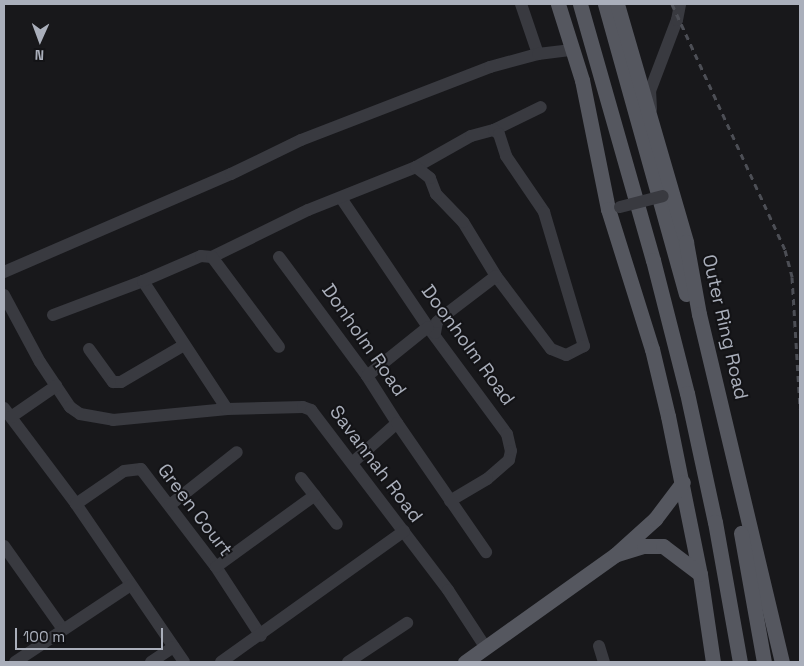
<!DOCTYPE html>
<style>
body{margin:0}
#map{position:relative;width:804px;height:666px;overflow:hidden;background:#18181b;font-family:"Space Grotesk",sans-serif}
div>[style]{position:absolute}
.minor>*{height:12px;margin:-6px;padding:0 6px;transform-origin:6px;border-radius:6px;background:#393a40}
.major>*{height:15px;margin:-7.5px;padding:0 7.5px;transform-origin:7.5px;border-radius:7.5px;background:#55575f}
.rail>*{height:3px;margin-top:-1.5px;transform-origin:0;background:repeating-linear-gradient(90deg,#4c4e55 0 6px,transparent 0 11px)}
.minor-bridge>*{height:12px;margin:-6px;padding:0 6px;transform-origin:6px;border-radius:6px;background:#393a40}
span{translate:-50% -50%;white-space:nowrap;text-align:center;line-height:1.15;-webkit-text-stroke:4px #131316;paint-order:stroke}
.street-label{font-size:19px;color:#aaafbb}
.frame{position:absolute;inset:0;border:5px solid #aaafbb;pointer-events:none}
.north{position:absolute;left:15px;top:15px;width:50px;height:50px;-webkit-text-stroke:4px #131316;paint-order:stroke;rotate:182deg;font-size:14px;font-weight:700;line-height:20px;text-align:center;color:#aaafbb}
.north::after{content:'';display:block;margin:auto;width:18px;height:22px;background:#aaafbb;clip-path:polygon(50% 0,100% 100%,50% 72%,0 100%)}
.scale{position:absolute;left:15px;top:628px;width:148px;height:22px;box-sizing:border-box;border:2px solid #aaafbb;border-top:0;padding-left:6px;font-size:15px;line-height:18px;white-space:nowrap;color:#aaafbb;-webkit-text-stroke:4px #131316;paint-order:stroke}
</style>
<div id="map">
<div class="minor">
<div style="left:521px;top:4px;width:53px;rotate:71.2deg"></div>
<div style="left:651px;top:109px;width:18px;rotate:-93deg"></div>
<div style="left:650px;top:91px;width:76px;rotate:-69.2deg"></div>
<div style="left:677px;top:20px;width:16px;rotate:-79deg"></div>
<div style="left:494px;top:130px;width:52px;rotate:-26.1deg"></div>
<div style="left:341px;top:198px;width:156px;rotate:56deg"></div>
<div style="left:428px;top:327px;width:133px;rotate:53.6deg"></div>
<div style="left:507px;top:434px;width:17px;rotate:77deg"></div>
<div style="left:511px;top:451px;width:9px;rotate:103deg"></div>
<div style="left:509px;top:460px;width:29px;rotate:139deg"></div>
<div style="left:487px;top:479px;width:43px;rotate:149.3deg"></div>
<div style="left:212px;top:257px;width:107px;rotate:-26.1deg"></div>
<div style="left:308px;top:210px;width:116px;rotate:-21.7deg"></div>
<div style="left:416px;top:167px;width:63px;rotate:-29.4deg"></div>
<div style="left:471px;top:136px;width:24px;rotate:-15deg"></div>
<div style="left:494px;top:130px;width:6px;rotate:39deg"></div>
<div style="left:499px;top:134px;width:23px;rotate:72deg"></div>
<div style="left:506px;top:156px;width:68px;rotate:55.8deg"></div>
<div style="left:544px;top:212px;width:140px;rotate:73.4deg"></div>
<div style="left:584px;top:346px;width:20px;rotate:153deg"></div>
<div style="left:566px;top:355px;width:16px;rotate:-158deg"></div>
<div style="left:551px;top:349px;width:91px;rotate:-127deg"></div>
<div style="left:496px;top:276px;width:63px;rotate:-121.4deg"></div>
<div style="left:463px;top:222px;width:39px;rotate:-134deg"></div>
<div style="left:436px;top:194px;width:17px;rotate:-111deg"></div>
<div style="left:430px;top:178px;width:18px;rotate:-142deg"></div>
<div style="left:279px;top:257px;width:148px;rotate:53.5deg"></div>
<div style="left:367px;top:376px;width:56px;rotate:57.4deg"></div>
<div style="left:397px;top:423px;width:59px;rotate:138.4deg"></div>
<div style="left:4px;top:272px;width:247px;rotate:-23.4deg"></div>
<div style="left:231px;top:174px;width:78px;rotate:-25.9deg"></div>
<div style="left:301px;top:140px;width:203px;rotate:-21.1deg"></div>
<div style="left:490px;top:67px;width:50px;rotate:-15.2deg"></div>
<div style="left:538px;top:54px;width:34px;rotate:-7deg"></div>
<div style="left:4px;top:295px;width:76px;rotate:61.8deg"></div>
<div style="left:40px;top:362px;width:54px;rotate:56.3deg"></div>
<div style="left:70px;top:407px;width:12px;rotate:35deg"></div>
<div style="left:80px;top:414px;width:34px;rotate:10deg"></div>
<div style="left:113px;top:420px;width:115px;rotate:-5.5deg"></div>
<div style="left:227px;top:409px;width:76px;rotate:-1.5deg"></div>
<div style="left:303px;top:407px;width:9px;rotate:21deg"></div>
<div style="left:311px;top:410px;width:226px;rotate:52.7deg"></div>
<div style="left:448px;top:590px;width:69px;rotate:56.8deg"></div>
<div style="left:53px;top:315px;width:96px;rotate:-20.7deg"></div>
<div style="left:435px;top:333px;width:11px;rotate:-80deg"></div>
<div style="left:437px;top:322px;width:11px;rotate:-41deg"></div>
<div style="left:445px;top:315px;width:64px;rotate:-37.4deg"></div>
<div style="left:89px;top:349px;width:41px;rotate:54deg"></div>
<div style="left:113px;top:382px;width:8px"></div>
<div style="left:121px;top:382px;width:73px;rotate:-30.4deg"></div>
<div style="left:367px;top:376px;width:78px;rotate:-38.8deg"></div>
<div style="left:4px;top:408px;width:120px;rotate:53.1deg"></div>
<div style="left:76px;top:504px;width:191px;rotate:55.6deg"></div>
<div style="left:227px;top:409px;width:153px;rotate:-123.3deg"></div>
<div style="left:143px;top:281px;width:63px;rotate:-23.3deg"></div>
<div style="left:201px;top:256px;width:11px;rotate:5deg"></div>
<div style="left:212px;top:257px;width:112px;rotate:53.3deg"></div>
<div style="left:11px;top:417px;width:55px;rotate:-34.6deg"></div>
<div style="left:397px;top:423px;width:157px;rotate:55.4deg"></div>
<div style="left:301px;top:478px;width:58px;rotate:52deg"></div>
<div style="left:76px;top:504px;width:58px;rotate:-34.5deg"></div>
<div style="left:124px;top:471px;width:17px;rotate:-7deg"></div>
<div style="left:141px;top:469px;width:123px;rotate:52.6deg"></div>
<div style="left:216px;top:567px;width:82px;rotate:56.9deg"></div>
<div style="left:170px;top:505px;width:85px;rotate:-38.3deg"></div>
<div style="left:4px;top:546px;width:100px;rotate:54.7deg"></div>
<div style="left:216px;top:567px;width:122px;rotate:-36deg"></div>
<div style="left:599px;top:646px;width:17px;rotate:73deg"></div>
<div style="left:15px;top:662px;width:139px;rotate:-33.6deg"></div>
<div style="left:151px;top:662px;width:27px;rotate:-34deg"></div>
<div style="left:221px;top:662px;width:225px;rotate:-35.6deg"></div>
<div style="left:348px;top:662px;width:71px;rotate:-33.5deg"></div>
</div>
<div class="major">
<div style="left:558px;top:4px;width:80px;rotate:72.5deg"></div>
<div style="left:582px;top:80px;width:132px;rotate:78.6deg"></div>
<div style="left:608px;top:209px;width:147px;rotate:72.6deg"></div>
<div style="left:652px;top:349px;width:69px;rotate:76.6deg"></div>
<div style="left:668px;top:416px;width:161px;rotate:78.6deg"></div>
<div style="left:700px;top:574px;width:89px;rotate:81.6deg"></div>
<div style="left:580px;top:4px;width:266px;rotate:74.1deg"></div>
<div style="left:653px;top:260px;width:137px;rotate:75.7deg"></div>
<div style="left:687px;top:393px;width:132px;rotate:77.8deg"></div>
<div style="left:715px;top:522px;width:142px;rotate:79.9deg"></div>
<div style="left:605px;top:4px;width:301px;rotate:74.4deg"></div>
<div style="left:617px;top:4px;width:248px;rotate:73.8deg"></div>
<div style="left:686px;top:242px;width:73px;rotate:79.8deg"></div>
<div style="left:699px;top:314px;width:358px;rotate:76.6deg"></div>
<div style="left:741px;top:533px;width:131px;rotate:79.9deg"></div>
<div style="left:617px;top:554px;width:28px;rotate:-17deg"></div>
<div style="left:644px;top:546px;width:19px"></div>
<div style="left:663px;top:546px;width:46px;rotate:37.1deg"></div>
<div style="left:465px;top:662px;width:184px;rotate:-35.5deg"></div>
<div style="left:615px;top:555px;width:54px;rotate:-42deg"></div>
<div style="left:655px;top:519px;width:46px;rotate:-52.9deg"></div>
</div>
<div class="rail">
<div style="left:672px;top:4px;width:271px;rotate:65.3deg"></div>
<div style="left:785px;top:250px;width:28px;rotate:75deg"></div>
<div style="left:792px;top:277px;width:132px;rotate:86.5deg"></div>
</div>
<div class="minor-bridge">
<div style="left:620px;top:207px;width:44px;rotate:-14.3deg"></div>
</div>
<div class="street-label">
<span style="left:725px;top:327px;rotate:77deg">Outer Ring Road</span>
<span style="left:364px;top:340px;rotate:55deg">Donholm Road</span>
<span style="left:468px;top:345px;rotate:54deg">Doonholm Road</span>
<span style="left:376px;top:464px;rotate:53deg">Savannah Road</span>
<span style="left:195px;top:510px;rotate:53deg">Green Court</span>
</div>
<div class="frame"></div>
<div class="north">N</div>
<div class="scale">100 m</div>
</div>
